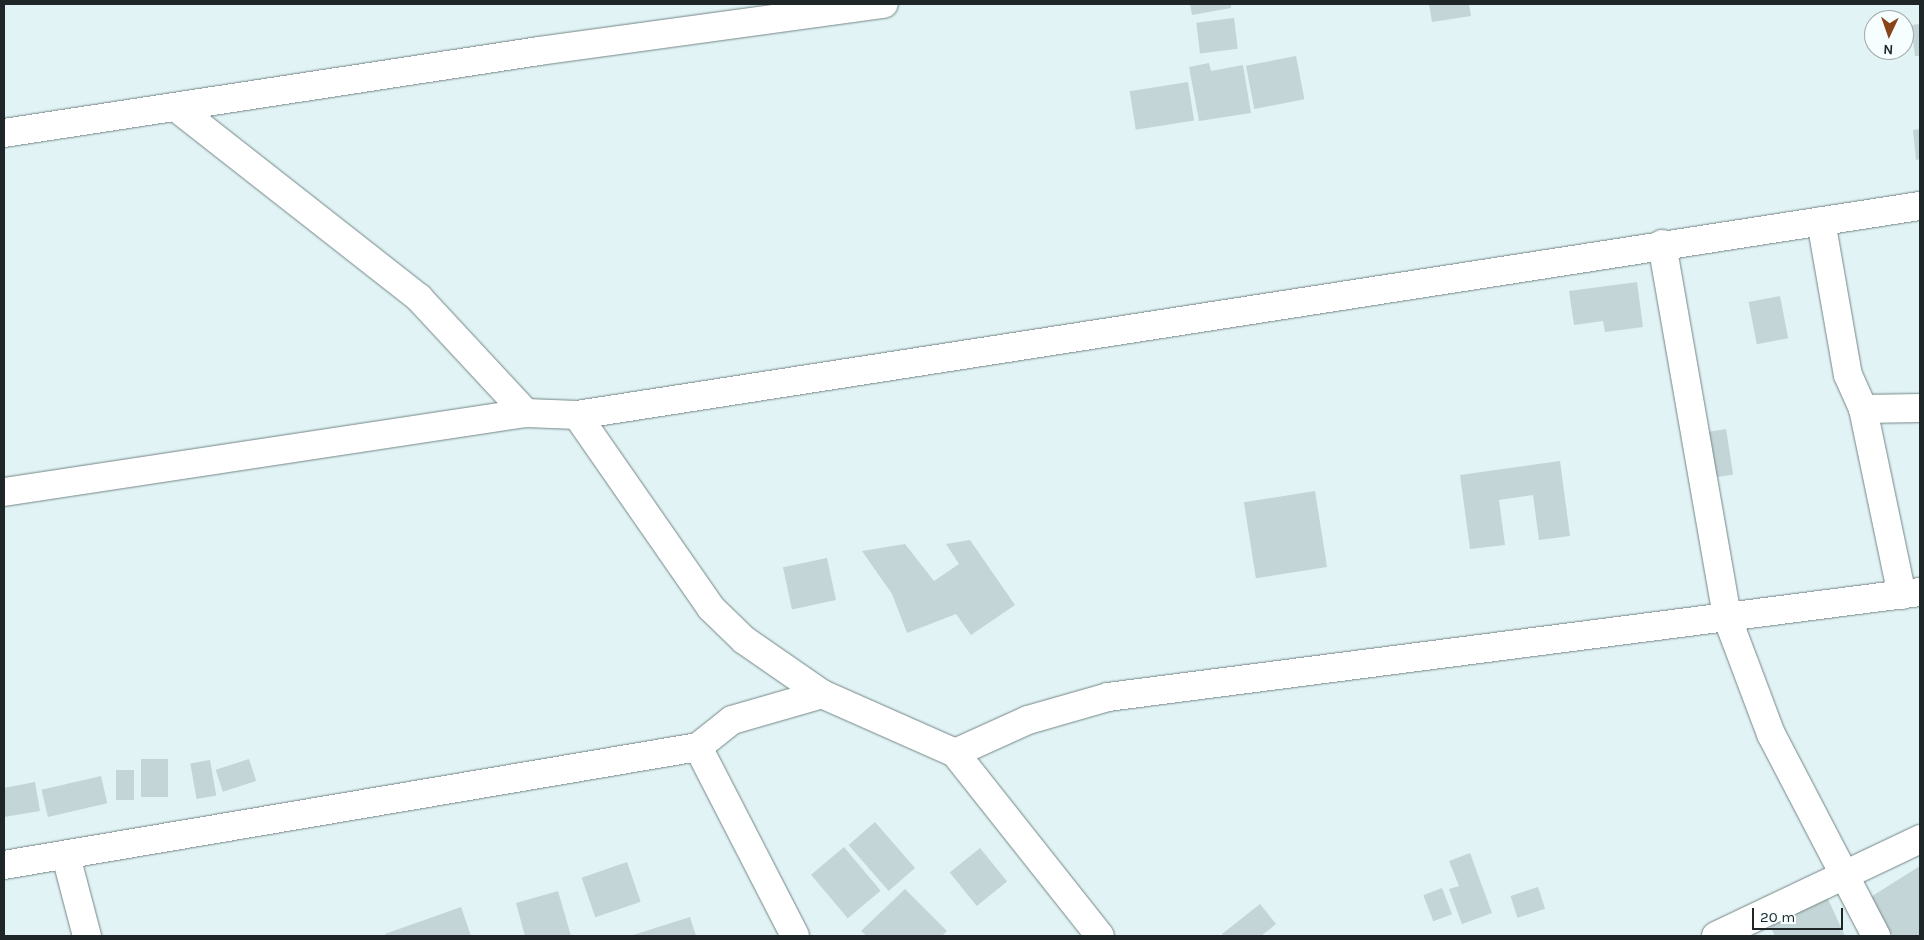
<!DOCTYPE html>
<style>
body{margin:0}
#map{position:relative;width:1924px;height:940px;overflow:hidden;background:#e1f3f5;font-family:Karla,sans-serif}
div>[style]{position:absolute}
.building>*{inset:0;background:#c3d5d6;transform-origin:0 0}
.roads{filter:drop-shadow(0 0 1px #748586) drop-shadow(0 0 1px #748586)}
.minor>*{height:28px;margin:-14px;padding:0 14px;transform-origin:14px;border-radius:14px;background:#fff}
span{translate:-50% -50%;white-space:nowrap;text-align:center;line-height:1.15;-webkit-text-stroke:4.5px #f7feff;paint-order:stroke}
.frame{position:absolute;inset:0;border:5px solid #1f2627;pointer-events:none}
.north{position:absolute;left:1864px;top:10px;width:50px;height:50px;box-sizing:border-box;background:#f7feff;border:1px solid #a1a8a9;border-radius:50%;rotate:183deg;font-size:14px;font-weight:700;line-height:20px;text-align:center;color:#1f2627}
.north::after{content:'';display:block;margin:auto;width:18px;height:22px;background:#894519;clip-path:polygon(50% 0,100% 100%,50% 72%,0 100%)}
.scale{position:absolute;left:1752px;top:908px;width:91px;height:22px;box-sizing:border-box;border:2px solid #1f2627;border-top:0;padding-left:6px;font-size:15px;line-height:18px;white-space:nowrap;color:#1f2627;-webkit-text-stroke:4px #f7feff;paint-order:stroke}
</style>
<div id="map">
<div class="building">
<div style="clip-path:polygon(1190px 4px,1231px 4px,1231px 8px,1192px 15px)"></div>
<div style="clip-path:polygon(1429px 4px,1469px 4px,1471px 16px,1432px 22px)"></div>
<div style="left:1234px;top:18px;width:31px;height:38px;rotate:83deg"></div>
<div style="clip-path:polygon(1920px 24px,1920px 56px,1915px 56px,1911px 25px)"></div>
<div style="left:1296px;top:56px;width:44px;height:51px;rotate:79deg"></div>
<div style="clip-path:polygon(1209px 63px,1211px 71px,1243px 65px,1251px 113px,1199px 121px,1189px 67px)"></div>
<div style="left:1188px;top:82px;width:39px;height:59px;rotate:81deg"></div>
<div style="clip-path:polygon(1920px 129px,1920px 159px,1916px 160px,1913px 130px)"></div>
<div style="clip-path:polygon(1637px 282px,1643px 327px,1605px 332px,1603px 321px,1574px 325px,1569px 291px)"></div>
<div style="left:1780px;top:296px;width:43px;height:32px;rotate:79deg"></div>
<div style="left:1726px;top:429px;width:46px;height:30px;rotate:81deg"></div>
<div style="clip-path:polygon(1560px 461px,1570px 536px,1539px 540px,1533px 495px,1499px 500px,1505px 545px,1470px 549px,1460px 475px)"></div>
<div style="left:1315px;top:491px;width:77px;height:72px;rotate:81deg"></div>
<div style="clip-path:polygon(970px 540px,1015px 605px,971px 635px,956px 614px,907px 633px,892px 594px,862px 551px,905px 544px,934px 581px,959px 564px,946px 544px)"></div>
<div style="left:827px;top:558px;width:43px;height:45px;rotate:78deg"></div>
<div style="left:141px;top:759px;width:27px;height:38px"></div>
<div style="left:249px;top:759px;width:23px;height:35px;rotate:72deg"></div>
<div style="left:210px;top:760px;width:36px;height:20px;rotate:80deg"></div>
<div style="left:134px;top:770px;width:30px;height:18px;rotate:90deg"></div>
<div style="left:101px;top:776px;width:28px;height:61px;rotate:77deg"></div>
<div style="clip-path:polygon(35px 782px,40px 811px,4px 817px,4px 788px)"></div>
<div style="left:875px;top:822px;width:61px;height:35px;rotate:49deg"></div>
<div style="left:844px;top:847px;width:57px;height:43px;rotate:50deg"></div>
<div style="left:980px;top:848px;width:43px;height:39px;rotate:51deg"></div>
<div style="clip-path:polygon(1470px 853px,1492px 913px,1462px 924px,1449px 889px,1459px 886px,1449px 861px)"></div>
<div style="left:627px;top:862px;width:42px;height:48px;rotate:71deg"></div>
<div style="clip-path:polygon(1920px 866px,1920px 936px,1893px 936px,1869px 898px)"></div>
<div style="left:1538px;top:887px;width:23px;height:29px;rotate:72deg"></div>
<div style="left:1442px;top:888px;width:28px;height:20px;rotate:69deg"></div>
<div style="clip-path:polygon(905px 889px,947px 931px,942px 936px,867px 936px,861px 931px)"></div>
<div style="clip-path:polygon(558px 891px,571px 936px,525px 936px,516px 903px)"></div>
<div style="clip-path:polygon(1827px 897px,1845px 936px,1775px 936px,1769px 924px)"></div>
<div style="clip-path:polygon(1260px 904px,1276px 924px,1261px 936px,1224px 936px,1222px 934px)"></div>
<div style="clip-path:polygon(461px 907px,471px 936px,385px 936px,385px 934px)"></div>
<div style="clip-path:polygon(690px 917px,696px 936px,630px 936px)"></div>
</div>
<div class="roads">
<div class="minor">
<div style="left:177px;top:108px;width:308px;rotate:38.1deg"></div>
<div style="left:419px;top:298px;width:157px;rotate:47.1deg"></div>
<div style="left:4px;top:133px;width:541px;rotate:-8.71deg"></div>
<div style="left:539px;top:51px;width:348px;rotate:-7.8deg"></div>
<div style="left:1821px;top:221px;width:156px;rotate:80.1deg"></div>
<div style="left:1848px;top:375px;width:37px;rotate:66deg"></div>
<div style="left:1863px;top:409px;width:190px;rotate:78.2deg"></div>
<div style="left:1662px;top:244px;width:379px;rotate:80.1deg"></div>
<div style="left:1727px;top:617px;width:125px;rotate:69.4deg"></div>
<div style="left:1771px;top:734px;width:228px;rotate:62.5deg"></div>
<div style="left:1863px;top:409px;width:57px;rotate:-1deg"></div>
<div style="left:577px;top:415px;width:235px;rotate:55.2deg"></div>
<div style="left:711px;top:608px;width:46px;rotate:44.1deg"></div>
<div style="left:744px;top:640px;width:95px;rotate:34.7deg"></div>
<div style="left:822px;top:694px;width:145px;rotate:23.9deg"></div>
<div style="left:955px;top:753px;width:233px;rotate:51.6deg"></div>
<div style="left:4px;top:492px;width:528px;rotate:-8.61deg"></div>
<div style="left:526px;top:413px;width:51px;rotate:2.2deg"></div>
<div style="left:577px;top:415px;width:1359px;rotate:-8.85deg"></div>
<div style="left:698px;top:747px;width:212px;rotate:62.8deg"></div>
<div style="left:955px;top:753px;width:80px;rotate:-24.3deg"></div>
<div style="left:1028px;top:720px;width:83px;rotate:-16deg"></div>
<div style="left:1108px;top:697px;width:819px;rotate:-7.37deg"></div>
<div style="left:66px;top:856px;width:83px;rotate:75.3deg"></div>
<div style="left:4px;top:865px;width:704px;rotate:-9.65deg"></div>
<div style="left:698px;top:747px;width:43px;rotate:-38.5deg"></div>
<div style="left:732px;top:720px;width:94px;rotate:-16.1deg"></div>
<div style="left:1716px;top:936px;width:226px;rotate:-25.4deg"></div>
</div>
</div>
<div class="frame"></div>
<div class="north">N</div>
<div class="scale">20 m</div>
</div>
